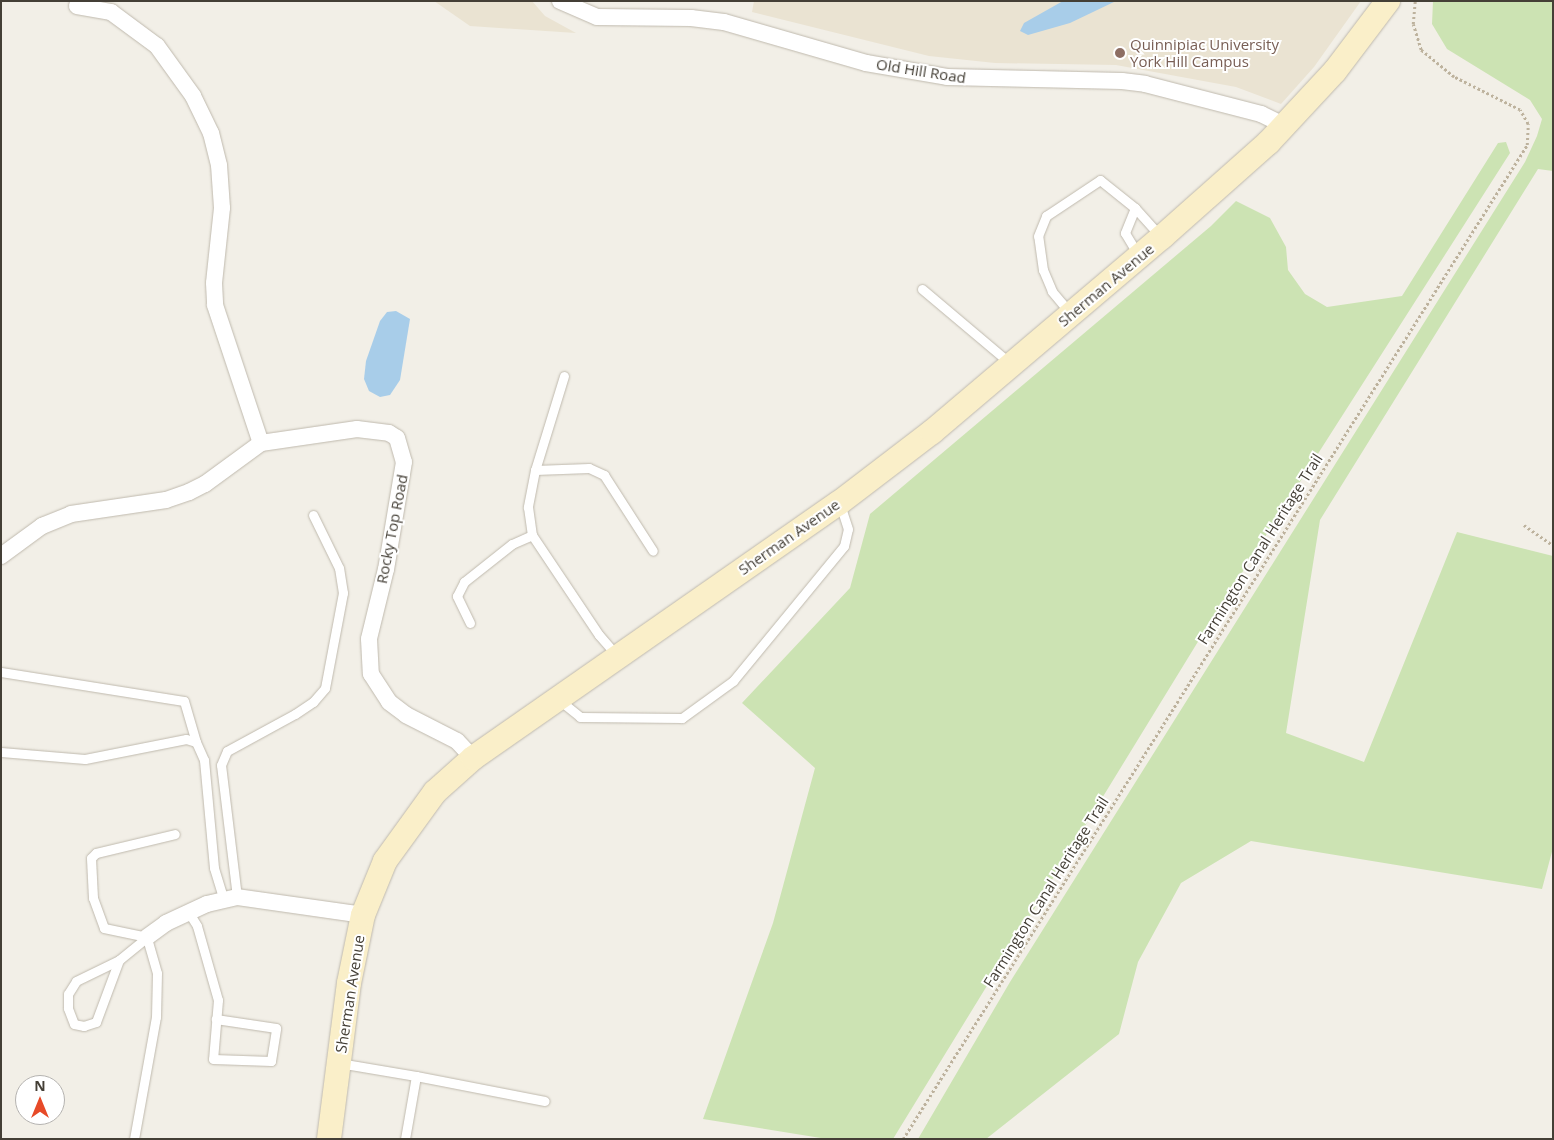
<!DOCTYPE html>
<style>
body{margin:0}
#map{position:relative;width:1554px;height:1140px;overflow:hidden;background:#f2efe7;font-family:"Open Sans",sans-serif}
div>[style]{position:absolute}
.education>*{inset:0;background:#eae3d2}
.green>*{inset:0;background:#cce3b3}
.water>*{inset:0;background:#a8cde9}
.path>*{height:2.5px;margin-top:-1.25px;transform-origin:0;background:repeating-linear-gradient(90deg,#bdb29d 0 2.5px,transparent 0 5px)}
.roads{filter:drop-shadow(0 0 1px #bfb9ad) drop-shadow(0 0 1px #bfb9ad)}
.service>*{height:9px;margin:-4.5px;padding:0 4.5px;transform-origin:4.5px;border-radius:4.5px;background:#fff}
.minor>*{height:16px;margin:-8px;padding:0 8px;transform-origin:8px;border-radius:8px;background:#fff}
.secondary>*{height:24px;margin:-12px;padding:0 12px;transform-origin:12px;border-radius:12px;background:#faefc9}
.dots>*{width:14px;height:14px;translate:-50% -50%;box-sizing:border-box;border:2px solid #fff;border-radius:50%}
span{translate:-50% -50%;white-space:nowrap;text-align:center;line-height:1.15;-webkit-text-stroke:4px #fff;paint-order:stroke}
.education-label{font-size:15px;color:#785e54}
.left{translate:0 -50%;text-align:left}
.street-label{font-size:15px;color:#443f36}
.frame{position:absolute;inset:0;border:2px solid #443f36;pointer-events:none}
.north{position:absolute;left:15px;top:1075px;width:50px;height:50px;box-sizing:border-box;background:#fff;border:1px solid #b4b2af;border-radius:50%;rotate:0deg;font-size:14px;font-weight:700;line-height:20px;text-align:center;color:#443f36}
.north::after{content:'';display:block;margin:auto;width:18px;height:22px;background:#e74a28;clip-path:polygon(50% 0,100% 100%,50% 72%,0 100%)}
</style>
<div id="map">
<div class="education">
<div style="clip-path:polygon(434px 1px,532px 1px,545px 16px,576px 33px,470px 26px)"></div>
<div style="clip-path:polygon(754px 1px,1361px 1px,1314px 67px,1281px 104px,1236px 87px,1116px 65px,995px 63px,929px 56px,752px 12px)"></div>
</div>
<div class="green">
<div style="clip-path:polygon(1433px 1px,1553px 1px,1553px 171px,1538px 169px,1320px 520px,1286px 733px,1364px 762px,1457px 532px,1553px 556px,1553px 848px,1542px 889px,1251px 841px,1181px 883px,1138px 962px,1119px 1034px,986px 1139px,918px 1139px,1010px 982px,1525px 162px,1537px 136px,1542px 119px,1530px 100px,1447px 49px,1432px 24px)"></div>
<div style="clip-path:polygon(1506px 142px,1510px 153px,1199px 640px,893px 1139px,827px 1139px,703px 1119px,773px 923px,815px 768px,742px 703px,850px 588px,870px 514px,1211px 226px,1236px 201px,1270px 218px,1286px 247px,1288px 270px,1305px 294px,1327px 307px,1402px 296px,1498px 143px)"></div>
</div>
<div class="water">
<div style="clip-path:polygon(1063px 1px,1116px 1px,1070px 23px,1028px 35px,1020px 31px,1024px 23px)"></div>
<div style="clip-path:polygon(396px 311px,410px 319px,400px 380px,390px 395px,380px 397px,369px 391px,364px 379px,366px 361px,380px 321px,387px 312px)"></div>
</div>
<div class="path">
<div style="left:1524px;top:525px;width:35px;rotate:35deg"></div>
<div style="left:903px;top:1139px;width:1174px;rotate:-57.88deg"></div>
<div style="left:1527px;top:145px;width:21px;rotate:-87deg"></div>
<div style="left:1528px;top:124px;width:16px;rotate:-120deg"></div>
<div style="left:1520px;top:110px;width:74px;rotate:-153.4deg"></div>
<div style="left:1454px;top:77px;width:43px;rotate:-140.7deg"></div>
<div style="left:1421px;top:50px;width:27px;rotate:-107deg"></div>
<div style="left:1413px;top:24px;width:23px;rotate:-85deg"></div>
</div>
<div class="roads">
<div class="service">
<div style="left:1135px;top:208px;width:27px;rotate:112deg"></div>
<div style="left:1125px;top:233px;width:27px;rotate:59deg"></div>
<div style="left:922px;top:289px;width:115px;rotate:40.1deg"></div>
<div style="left:1071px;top:314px;width:30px;rotate:-130deg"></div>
<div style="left:1052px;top:291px;width:23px;rotate:-113deg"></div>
<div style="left:1043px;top:270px;width:34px;rotate:-98deg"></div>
<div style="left:1038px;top:236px;width:22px;rotate:-68deg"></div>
<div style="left:1046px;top:216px;width:65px;rotate:-33.7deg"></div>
<div style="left:1100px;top:180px;width:45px;rotate:38.7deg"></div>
<div style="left:1135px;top:208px;width:39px;rotate:48deg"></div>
<div style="left:564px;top:376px;width:98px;rotate:107.1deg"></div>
<div style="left:535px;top:470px;width:38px;rotate:101deg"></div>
<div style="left:528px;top:507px;width:28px;rotate:82deg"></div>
<div style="left:532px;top:535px;width:120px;rotate:56.2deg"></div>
<div style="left:599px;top:635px;width:29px;rotate:49deg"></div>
<div style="left:535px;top:470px;width:54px;rotate:-2.1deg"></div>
<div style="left:589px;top:468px;width:17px;rotate:25deg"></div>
<div style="left:604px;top:475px;width:90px;rotate:57.2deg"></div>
<div style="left:470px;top:623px;width:30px;rotate:-116deg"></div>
<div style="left:457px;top:596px;width:16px;rotate:-63deg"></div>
<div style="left:464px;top:582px;width:61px;rotate:-38.4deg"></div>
<div style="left:512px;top:544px;width:22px;rotate:-24deg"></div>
<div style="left:1px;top:672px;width:185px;rotate:9deg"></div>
<div style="left:184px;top:701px;width:43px;rotate:73.7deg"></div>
<div style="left:558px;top:699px;width:28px;rotate:39deg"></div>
<div style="left:580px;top:717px;width:102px;rotate:0.6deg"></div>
<div style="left:682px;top:718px;width:63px;rotate:-36deg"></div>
<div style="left:733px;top:681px;width:175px;rotate:-50.6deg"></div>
<div style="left:844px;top:546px;width:17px;rotate:-77deg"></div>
<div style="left:848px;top:529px;width:25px;rotate:-108deg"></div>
<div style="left:1px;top:752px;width:84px;rotate:4.8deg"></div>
<div style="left:85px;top:759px;width:103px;rotate:-11.2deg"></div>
<div style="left:186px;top:739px;width:10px;rotate:17deg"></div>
<div style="left:196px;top:742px;width:20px;rotate:66deg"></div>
<div style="left:204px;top:760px;width:108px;rotate:84.7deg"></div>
<div style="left:214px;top:868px;width:34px;rotate:73deg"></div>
<div style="left:237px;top:897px;width:133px;rotate:-96.9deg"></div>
<div style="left:221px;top:765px;width:15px;rotate:-67deg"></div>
<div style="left:227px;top:751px;width:77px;rotate:-28.6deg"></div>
<div style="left:295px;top:714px;width:22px;rotate:-34deg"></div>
<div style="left:313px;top:702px;width:18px;rotate:-49deg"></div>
<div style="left:325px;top:688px;width:97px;rotate:-79.3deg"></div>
<div style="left:343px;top:593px;width:25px;rotate:-99deg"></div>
<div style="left:339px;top:568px;width:59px;rotate:-116.1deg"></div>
<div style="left:189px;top:913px;width:15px;rotate:58deg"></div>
<div style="left:197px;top:926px;width:77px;rotate:74.2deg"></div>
<div style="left:218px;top:1000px;width:59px;rotate:94.8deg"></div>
<div style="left:213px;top:1059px;width:58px;rotate:2deg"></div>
<div style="left:271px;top:1061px;width:33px;rotate:-81deg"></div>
<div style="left:276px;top:1028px;width:61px;rotate:-171.5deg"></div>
<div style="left:147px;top:937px;width:44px;rotate:-168.2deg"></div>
<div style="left:104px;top:928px;width:32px;rotate:-110deg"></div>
<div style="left:93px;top:898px;width:40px;rotate:-92.9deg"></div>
<div style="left:91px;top:858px;width:7px;rotate:-45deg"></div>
<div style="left:96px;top:853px;width:81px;rotate:-13.5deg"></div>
<div style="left:119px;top:960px;width:66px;rotate:110.4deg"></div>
<div style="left:96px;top:1022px;width:13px;rotate:162deg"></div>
<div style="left:84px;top:1026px;width:10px;rotate:-169deg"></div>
<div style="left:74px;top:1024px;width:17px;rotate:-111deg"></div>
<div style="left:68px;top:1008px;width:14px;rotate:-90deg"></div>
<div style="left:68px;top:994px;width:15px;rotate:-58deg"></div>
<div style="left:76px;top:981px;width:48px;rotate:-26deg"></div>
<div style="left:119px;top:960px;width:36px;rotate:-39deg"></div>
<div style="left:339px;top:1063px;width:78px;rotate:9.6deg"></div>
<div style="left:416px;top:1076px;width:64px;rotate:99.9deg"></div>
<div style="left:416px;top:1076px;width:131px;rotate:11deg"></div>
<div style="left:134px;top:1139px;width:124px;rotate:-79.8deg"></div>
<div style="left:156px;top:1017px;width:44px;rotate:-88.7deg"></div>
<div style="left:157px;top:973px;width:37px;rotate:-106deg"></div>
</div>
<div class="minor">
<div style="left:560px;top:1px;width:40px;rotate:23.4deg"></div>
<div style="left:597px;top:17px;width:94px;rotate:0.6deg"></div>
<div style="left:691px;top:18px;width:33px;rotate:7deg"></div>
<div style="left:724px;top:22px;width:148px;rotate:16.1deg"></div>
<div style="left:866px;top:63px;width:82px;rotate:9.8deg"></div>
<div style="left:947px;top:77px;width:175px;rotate:1.3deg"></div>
<div style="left:1122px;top:81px;width:23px;rotate:7deg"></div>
<div style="left:1145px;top:84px;width:120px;rotate:14.5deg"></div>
<div style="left:1261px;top:114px;width:25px;rotate:26deg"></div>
<div style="left:77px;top:6px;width:35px;rotate:10deg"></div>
<div style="left:111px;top:12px;width:57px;rotate:36.5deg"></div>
<div style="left:157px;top:46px;width:62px;rotate:54.2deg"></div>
<div style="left:193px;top:96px;width:41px;rotate:64.1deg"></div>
<div style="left:211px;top:133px;width:33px;rotate:76deg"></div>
<div style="left:219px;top:165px;width:43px;rotate:86deg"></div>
<div style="left:222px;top:208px;width:75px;rotate:96.1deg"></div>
<div style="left:214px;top:283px;width:22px;rotate:87deg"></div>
<div style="left:215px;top:305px;width:145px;rotate:71.6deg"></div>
<div style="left:1px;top:556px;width:51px;rotate:-36.2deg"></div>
<div style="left:42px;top:526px;width:31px;rotate:-22deg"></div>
<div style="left:71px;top:514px;width:96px;rotate:-8.4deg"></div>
<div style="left:166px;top:500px;width:24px;rotate:-19deg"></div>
<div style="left:189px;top:492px;width:18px;rotate:-27deg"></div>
<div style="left:205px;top:484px;width:69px;rotate:-36.2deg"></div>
<div style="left:261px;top:443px;width:97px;rotate:-8.3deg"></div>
<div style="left:357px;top:429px;width:32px;rotate:7deg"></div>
<div style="left:389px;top:433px;width:9px;rotate:32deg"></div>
<div style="left:397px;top:438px;width:25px;rotate:74deg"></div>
<div style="left:404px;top:462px;width:109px;rotate:99.5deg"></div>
<div style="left:386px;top:569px;width:72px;rotate:103.7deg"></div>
<div style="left:369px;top:639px;width:35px;rotate:87deg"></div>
<div style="left:371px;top:674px;width:33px;rotate:57deg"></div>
<div style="left:389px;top:702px;width:21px;rotate:37deg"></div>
<div style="left:406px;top:715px;width:57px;rotate:27deg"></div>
<div style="left:457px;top:741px;width:23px;rotate:47deg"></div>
<div style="left:147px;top:937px;width:24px;rotate:-36deg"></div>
<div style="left:166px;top:923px;width:45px;rotate:-24.9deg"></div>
<div style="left:207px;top:904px;width:31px;rotate:-13deg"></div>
<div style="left:237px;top:897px;width:127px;rotate:8.1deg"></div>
</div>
<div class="secondary">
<div style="left:329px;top:1139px;width:157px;rotate:-82.7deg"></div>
<div style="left:349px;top:983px;width:69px;rotate:-78.4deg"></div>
<div style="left:363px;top:915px;width:58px;rotate:-67.8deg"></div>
<div style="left:385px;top:861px;width:85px;rotate:-54.1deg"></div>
<div style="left:435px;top:792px;width:51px;rotate:-41.8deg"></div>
<div style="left:473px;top:758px;width:446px;rotate:-34.9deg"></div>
<div style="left:839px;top:503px;width:117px;rotate:-37.4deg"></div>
<div style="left:932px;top:432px;width:302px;rotate:-40.3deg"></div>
<div style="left:1162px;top:237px;width:142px;rotate:-41.6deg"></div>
<div style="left:1268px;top:143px;width:98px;rotate:-47.1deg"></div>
<div style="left:1335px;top:71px;width:88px;rotate:-52.9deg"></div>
</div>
</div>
<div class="dots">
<div style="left:1120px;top:53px;background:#8d6e63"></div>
</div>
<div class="education-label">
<span class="left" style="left:1130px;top:53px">Quinnipiac University<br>York Hill Campus</span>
</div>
<div class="street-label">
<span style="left:921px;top:71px;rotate:9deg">Old Hill Road</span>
<span style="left:1106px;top:285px;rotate:-40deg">Sherman Avenue</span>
<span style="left:392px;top:529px;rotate:-79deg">Rocky Top Road</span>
<span style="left:789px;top:537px;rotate:-35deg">Sherman Avenue</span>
<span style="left:1260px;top:549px;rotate:-58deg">Farmington Canal Heritage Trail</span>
<span style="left:1046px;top:892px;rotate:-58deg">Farmington Canal Heritage Trail</span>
<span style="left:350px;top:994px;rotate:-81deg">Sherman Avenue</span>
</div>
<div class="frame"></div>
<div class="north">N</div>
</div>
